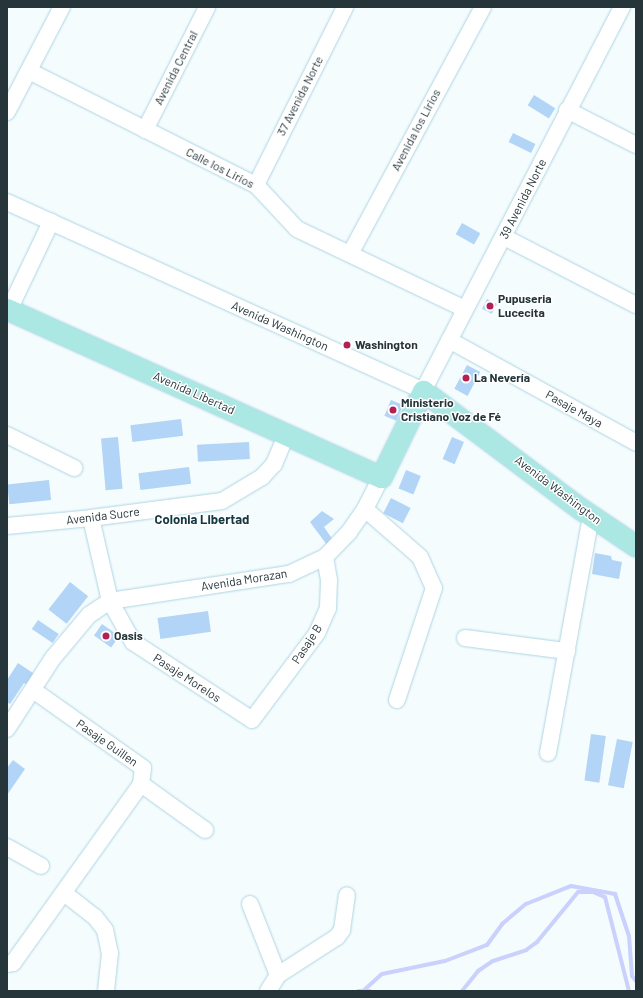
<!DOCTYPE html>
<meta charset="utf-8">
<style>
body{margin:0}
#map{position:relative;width:643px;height:998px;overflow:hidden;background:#f4fcfe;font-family:Barlow,sans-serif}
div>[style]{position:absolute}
.stream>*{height:4px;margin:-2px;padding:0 2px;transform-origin:2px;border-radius:2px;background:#cad1fc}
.building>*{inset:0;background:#b2d4f6;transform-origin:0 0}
.roads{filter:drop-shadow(0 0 1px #aed5e2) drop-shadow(0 0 1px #aed5e2)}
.minor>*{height:16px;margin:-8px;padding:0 8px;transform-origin:8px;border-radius:8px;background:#fff}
.major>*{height:21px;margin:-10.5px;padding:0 10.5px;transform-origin:10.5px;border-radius:10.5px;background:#abe8e3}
.dots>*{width:11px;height:11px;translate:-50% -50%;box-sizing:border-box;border:2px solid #fff;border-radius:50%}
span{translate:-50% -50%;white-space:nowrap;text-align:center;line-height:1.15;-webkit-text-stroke:3px #fff;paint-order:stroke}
.street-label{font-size:12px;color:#25353a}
.poi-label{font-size:12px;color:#25353a;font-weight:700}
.left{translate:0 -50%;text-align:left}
.neighbourhood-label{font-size:13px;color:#133842;font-weight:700}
.frame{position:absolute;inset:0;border:8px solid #25353a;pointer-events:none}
</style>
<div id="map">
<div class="stream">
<div style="left:358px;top:991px;width:12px"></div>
<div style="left:363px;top:991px;width:25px;rotate:-42deg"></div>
<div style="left:382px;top:974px;width:64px;rotate:-11.7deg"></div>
<div style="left:445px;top:961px;width:45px;rotate:-20.9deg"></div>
<div style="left:487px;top:945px;width:26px;rotate:-54deg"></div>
<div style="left:502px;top:924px;width:31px;rotate:-40deg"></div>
<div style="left:526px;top:904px;width:48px;rotate:-21.8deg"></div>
<div style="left:571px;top:886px;width:45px;rotate:10.3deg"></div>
<div style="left:615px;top:894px;width:44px;rotate:71.6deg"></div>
<div style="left:629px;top:936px;width:40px;rotate:85.7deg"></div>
<div style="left:632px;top:976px;width:6px;rotate:51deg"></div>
<div style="left:462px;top:991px;width:26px;rotate:-51deg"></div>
<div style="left:478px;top:971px;width:18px;rotate:-34deg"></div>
<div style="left:493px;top:961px;width:35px;rotate:-18deg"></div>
<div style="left:526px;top:950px;width:14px;rotate:-36deg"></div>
<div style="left:537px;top:942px;width:65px;rotate:-50.6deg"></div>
<div style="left:578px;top:892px;width:15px"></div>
<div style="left:593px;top:892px;width:13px;rotate:23deg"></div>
<div style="left:605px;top:897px;width:97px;rotate:75.7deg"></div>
</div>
<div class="building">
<div style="left:534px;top:95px;width:25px;height:12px;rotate:32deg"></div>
<div style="left:513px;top:133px;width:25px;height:10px;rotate:26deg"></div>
<div style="left:462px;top:223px;width:21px;height:13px;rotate:29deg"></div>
<div style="left:487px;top:299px;width:11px;height:11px;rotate:27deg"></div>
<div style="left:467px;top:365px;width:15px;height:27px;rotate:28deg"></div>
<div style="left:391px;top:400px;width:13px;height:17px;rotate:23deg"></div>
<div style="left:181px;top:419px;width:17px;height:51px;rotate:83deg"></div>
<div style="left:118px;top:437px;width:52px;height:17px;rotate:85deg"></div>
<div style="left:452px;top:437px;width:13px;height:24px;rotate:23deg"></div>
<div style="left:249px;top:442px;width:17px;height:52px;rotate:87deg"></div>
<div style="left:189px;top:467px;width:17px;height:51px;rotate:83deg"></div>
<div style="left:406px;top:470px;width:16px;height:20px;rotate:22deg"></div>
<div style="left:49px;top:480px;width:20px;height:42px;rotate:84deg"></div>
<div style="left:391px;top:498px;width:22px;height:17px;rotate:27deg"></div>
<div style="clip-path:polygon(322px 511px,334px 519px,324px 527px,333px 540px,327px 545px,310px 522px)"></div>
<div style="clip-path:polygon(595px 553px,611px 556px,612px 560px,622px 562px,619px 579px,592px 574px)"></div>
<div style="left:70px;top:582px;width:23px;height:35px;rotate:38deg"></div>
<div style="left:208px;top:611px;width:21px;height:51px;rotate:82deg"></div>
<div style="left:38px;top:620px;width:25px;height:11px;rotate:34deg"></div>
<div style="left:102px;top:624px;width:21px;height:14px;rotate:35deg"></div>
<div style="clip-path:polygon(18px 663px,39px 677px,32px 688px,24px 683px,10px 704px,7px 702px,7px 680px)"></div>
<div style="left:591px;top:734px;width:15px;height:47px;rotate:8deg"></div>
<div style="left:617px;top:739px;width:16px;height:47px;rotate:11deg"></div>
<div style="clip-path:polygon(13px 760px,25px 769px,7px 795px,7px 768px)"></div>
</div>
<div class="roads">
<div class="minor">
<div style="left:29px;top:71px;width:254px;rotate:26.7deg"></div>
<div style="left:256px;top:185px;width:60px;rotate:47deg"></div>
<div style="left:297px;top:229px;width:186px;rotate:25.5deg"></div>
<div style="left:567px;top:110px;width:77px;rotate:26.9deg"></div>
<div style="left:7px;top:112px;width:119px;rotate:-62.4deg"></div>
<div style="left:145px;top:130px;width:138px;rotate:-63.2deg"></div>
<div style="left:256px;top:185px;width:199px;rotate:-63.4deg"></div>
<div style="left:7px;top:202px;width:457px;rotate:24.4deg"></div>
<div style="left:423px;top:391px;width:433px;rotate:-62.6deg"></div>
<div style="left:504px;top:237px;width:148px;rotate:27.3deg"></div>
<div style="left:350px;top:254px;width:281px;rotate:-61.7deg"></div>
<div style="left:9px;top:310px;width:98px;rotate:-64.5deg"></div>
<div style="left:449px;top:340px;width:213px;rotate:28.8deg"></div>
<div style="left:7px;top:435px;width:75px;rotate:26.2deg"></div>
<div style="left:365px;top:509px;width:73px;rotate:41.1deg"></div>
<div style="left:420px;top:557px;width:34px;rotate:66deg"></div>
<div style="left:434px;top:588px;width:118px;rotate:108.3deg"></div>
<div style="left:91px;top:518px;width:85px;rotate:77.1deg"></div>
<div style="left:110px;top:601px;width:47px;rotate:60.7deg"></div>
<div style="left:133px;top:642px;width:142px;rotate:33.2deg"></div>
<div style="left:252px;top:720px;width:109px;rotate:-53.2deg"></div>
<div style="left:317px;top:633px;width:27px;rotate:-66deg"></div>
<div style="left:328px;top:608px;width:28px;rotate:-88deg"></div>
<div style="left:329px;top:580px;width:23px;rotate:-100deg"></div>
<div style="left:7px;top:526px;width:84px;rotate:-5.4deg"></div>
<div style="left:91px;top:518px;width:132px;rotate:-7.4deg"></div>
<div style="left:222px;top:501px;width:47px;rotate:-31deg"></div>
<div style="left:262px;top:477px;width:18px;rotate:-47deg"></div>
<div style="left:274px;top:464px;width:33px;rotate:-67deg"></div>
<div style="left:465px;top:638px;width:103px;rotate:7.3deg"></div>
<div style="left:33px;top:690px;width:135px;rotate:35.3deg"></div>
<div style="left:143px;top:768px;width:16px;rotate:97deg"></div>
<div style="left:141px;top:784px;width:79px;rotate:35.7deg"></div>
<div style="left:7px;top:729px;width:85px;rotate:-57.1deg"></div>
<div style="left:53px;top:658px;width:56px;rotate:-50.1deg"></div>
<div style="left:89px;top:615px;width:25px;rotate:-34deg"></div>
<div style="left:110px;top:601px;width:181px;rotate:-8.6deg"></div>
<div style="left:289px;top:574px;width:40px;rotate:-25deg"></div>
<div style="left:325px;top:557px;width:35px;rotate:-46deg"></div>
<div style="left:349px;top:532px;width:28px;rotate:-55deg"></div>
<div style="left:365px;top:509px;width:36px;rotate:-63deg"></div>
<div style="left:548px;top:753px;width:241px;rotate:-79.7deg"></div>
<div style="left:7px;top:847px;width:39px;rotate:29deg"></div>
<div style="left:64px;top:893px;width:39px;rotate:38deg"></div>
<div style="left:95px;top:917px;width:16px;rotate:52deg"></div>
<div style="left:105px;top:930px;width:24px;rotate:78deg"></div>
<div style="left:110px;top:953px;width:38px;rotate:96deg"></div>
<div style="left:250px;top:904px;width:76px;rotate:68.5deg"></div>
<div style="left:7px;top:964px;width:6px;rotate:-9deg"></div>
<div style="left:13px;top:963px;width:220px;rotate:-54.4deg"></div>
<div style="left:268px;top:991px;width:19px;rotate:-58deg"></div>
<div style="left:278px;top:975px;width:70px;rotate:-32.8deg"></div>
<div style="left:337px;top:937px;width:9px;rotate:-54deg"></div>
<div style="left:342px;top:930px;width:35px;rotate:-82deg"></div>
</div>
<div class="major">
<div style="left:7px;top:309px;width:410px;rotate:24.2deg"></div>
<div style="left:381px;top:477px;width:96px;rotate:-64deg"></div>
<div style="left:423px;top:391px;width:197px;rotate:36.8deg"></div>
<div style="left:581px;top:509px;width:66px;rotate:33.9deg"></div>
</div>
</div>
<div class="dots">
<div style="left:490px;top:306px;background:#b12154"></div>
<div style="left:347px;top:345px;background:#b12154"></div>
<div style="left:466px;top:378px;background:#b12154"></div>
<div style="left:393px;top:410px;background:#b12154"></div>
<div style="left:106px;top:636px;background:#b12154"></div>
</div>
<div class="street-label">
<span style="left:176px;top:68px;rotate:-63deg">Avenida Central</span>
<span style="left:300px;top:96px;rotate:-63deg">37 Avenida Norte</span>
<span style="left:416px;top:130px;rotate:-62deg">Avenida los Lirios</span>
<span style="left:220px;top:168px;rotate:27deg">Calle los Lirios</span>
<span style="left:523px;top:199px;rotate:-63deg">39 Avenida Norte</span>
<span style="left:280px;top:326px;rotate:24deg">Avenida Washington</span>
<span style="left:194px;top:393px;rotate:24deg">Avenida Libertad</span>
<span style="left:574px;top:409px;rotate:29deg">Pasaje Maya</span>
<span style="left:558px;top:490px;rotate:37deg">Avenida Washington</span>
<span style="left:103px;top:516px;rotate:-7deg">Avenida Sucre</span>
<span style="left:244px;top:580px;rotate:-9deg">Avenida Morazan</span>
<span style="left:307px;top:644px;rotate:-57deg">Pasaje B</span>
<span style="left:187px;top:678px;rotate:33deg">Pasaje Morelos</span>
<span style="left:107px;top:743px;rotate:35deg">Pasaje Guillen</span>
</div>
<div class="poi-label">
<span class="left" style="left:498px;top:306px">Pupuseria<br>Lucecita</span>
<span class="left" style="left:355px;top:345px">Washington</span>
<span class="left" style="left:474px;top:378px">La Nevería</span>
<span class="left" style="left:401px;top:410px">Ministerio<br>Cristiano Voz de Fé</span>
<span class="left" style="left:114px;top:636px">Oasis</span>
</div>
<div class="neighbourhood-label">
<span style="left:202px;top:519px">Colonia Libertad</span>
</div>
<div class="frame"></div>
</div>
